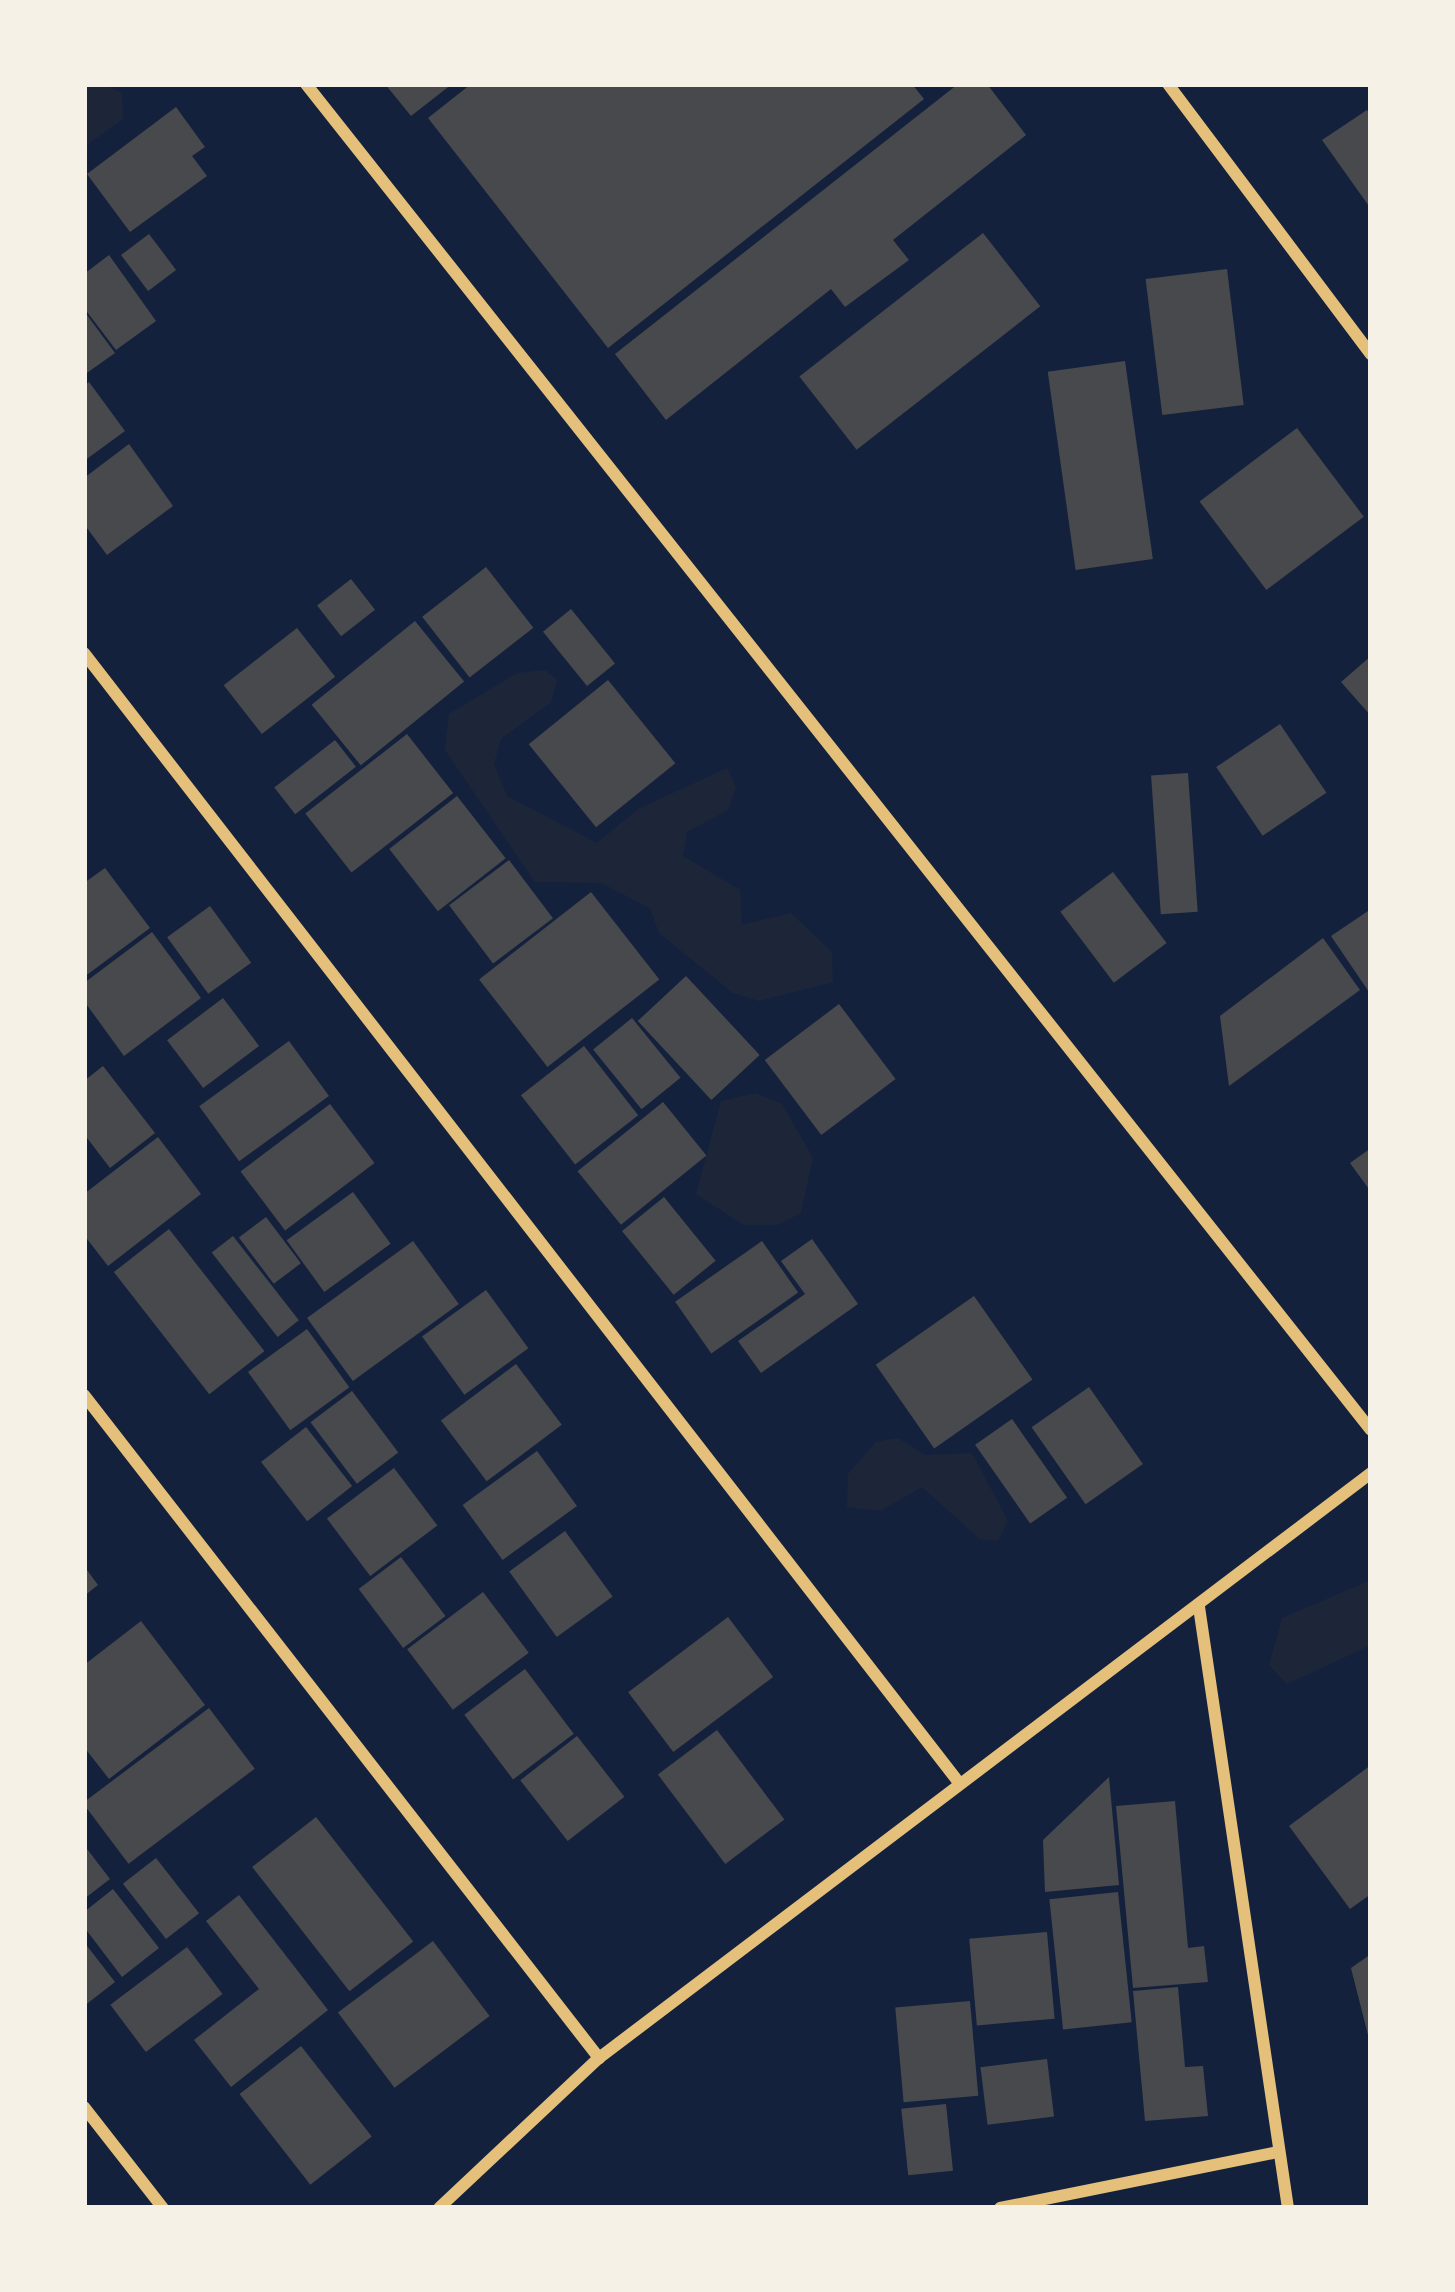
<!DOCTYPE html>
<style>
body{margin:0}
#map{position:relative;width:1455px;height:2292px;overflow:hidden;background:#14213d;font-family:"Fira Sans Condensed",sans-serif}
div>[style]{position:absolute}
.green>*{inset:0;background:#1d2539}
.building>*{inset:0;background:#48494c;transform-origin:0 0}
.minor>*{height:12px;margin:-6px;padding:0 6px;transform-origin:6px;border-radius:6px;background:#e5c07b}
span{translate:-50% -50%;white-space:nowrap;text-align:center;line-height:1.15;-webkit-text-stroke:12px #f6f1e7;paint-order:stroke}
.frame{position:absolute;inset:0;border:87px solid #f6f1e7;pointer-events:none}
</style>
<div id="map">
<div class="green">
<div style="clip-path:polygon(103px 84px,122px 93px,123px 119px,84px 147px,84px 88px)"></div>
<div style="clip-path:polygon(545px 670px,557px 680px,551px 702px,501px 739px,494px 764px,507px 796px,597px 843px,638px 809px,727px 768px,736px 787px,728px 810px,687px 832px,683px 856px,740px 890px,742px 925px,791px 913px,832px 952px,833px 982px,759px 1001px,733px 993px,659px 933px,650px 908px,601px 883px,535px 882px,445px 750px,449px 714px,517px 673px)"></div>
<div style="clip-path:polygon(756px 1093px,782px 1104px,813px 1158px,801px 1213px,777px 1225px,743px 1225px,696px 1194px,721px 1101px)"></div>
<div style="clip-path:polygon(898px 1438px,925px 1455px,972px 1453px,1008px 1521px,998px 1541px,980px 1539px,922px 1487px,880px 1511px,847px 1507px,848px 1474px,876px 1442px)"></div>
<div style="clip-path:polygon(1371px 1580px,1371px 1645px,1287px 1684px,1269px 1665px,1282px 1618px)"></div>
</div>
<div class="building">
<div style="clip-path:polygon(385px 84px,452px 84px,411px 116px)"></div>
<div style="clip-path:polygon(471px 84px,912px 84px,924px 99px,608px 348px,428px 118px)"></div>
<div style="clip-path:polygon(958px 84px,987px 84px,1026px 135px,893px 240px,909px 260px,845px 307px,831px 289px,666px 420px,615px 354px)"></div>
<div style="clip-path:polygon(176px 107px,205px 147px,192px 156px,207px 176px,130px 232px,87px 174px)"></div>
<div style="clip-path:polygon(1367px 110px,1371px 116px,1371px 209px,1322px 140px)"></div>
<div style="left:983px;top:233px;width:93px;height:233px;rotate:52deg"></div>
<div style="left:149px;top:234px;width:45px;height:35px;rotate:53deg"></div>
<div style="clip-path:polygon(109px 255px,156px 321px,116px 350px,84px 308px,84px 274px)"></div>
<div style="left:1227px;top:269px;width:137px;height:82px;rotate:83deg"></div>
<div style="clip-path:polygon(84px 311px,115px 353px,84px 375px)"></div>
<div style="left:1125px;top:361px;width:200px;height:78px;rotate:82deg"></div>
<div style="clip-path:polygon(89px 382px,125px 431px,84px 461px,84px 386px)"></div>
<div style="left:1297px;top:428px;width:111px;height:122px;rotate:53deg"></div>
<div style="clip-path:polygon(129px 444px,173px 506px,107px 555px,84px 524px,84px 478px)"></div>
<div style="left:486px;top:567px;width:77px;height:81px;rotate:52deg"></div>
<div style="left:351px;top:579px;width:39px;height:43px;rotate:52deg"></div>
<div style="left:571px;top:609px;width:70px;height:36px;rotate:51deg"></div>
<div style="left:415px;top:621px;width:78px;height:133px;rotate:51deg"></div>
<div style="left:297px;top:628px;width:62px;height:93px;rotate:52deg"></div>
<div style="clip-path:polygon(1371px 656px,1371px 716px,1341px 682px)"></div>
<div style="left:608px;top:680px;width:107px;height:102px;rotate:51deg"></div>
<div style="left:1280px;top:724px;width:83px;height:77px;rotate:56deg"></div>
<div style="left:407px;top:734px;width:75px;height:129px;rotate:52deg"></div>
<div style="left:335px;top:740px;width:34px;height:77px;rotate:52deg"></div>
<div style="left:1188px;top:773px;width:139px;height:37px;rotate:86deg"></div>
<div style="left:457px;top:796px;width:79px;height:86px;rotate:52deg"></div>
<div style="left:509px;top:860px;width:73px;height:75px;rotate:53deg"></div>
<div style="clip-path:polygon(105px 868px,150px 928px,84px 977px,84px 883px)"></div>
<div style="left:1113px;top:872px;width:89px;height:66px;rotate:53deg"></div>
<div style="left:591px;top:892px;width:111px;height:142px;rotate:52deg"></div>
<div style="left:210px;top:906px;width:70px;height:53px;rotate:54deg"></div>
<div style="clip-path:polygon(1371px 909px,1371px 995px,1331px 936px)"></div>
<div style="clip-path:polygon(152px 932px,201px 998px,124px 1056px,84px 1001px,84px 983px)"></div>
<div style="clip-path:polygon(1323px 938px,1360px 990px,1229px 1086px,1220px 1016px)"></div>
<div style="left:686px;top:976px;width:108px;height:66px;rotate:47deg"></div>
<div style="left:223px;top:998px;width:60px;height:70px;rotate:53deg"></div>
<div style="left:839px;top:1004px;width:94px;height:93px;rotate:53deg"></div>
<div style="left:632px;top:1018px;width:77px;height:50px;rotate:51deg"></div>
<div style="left:289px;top:1041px;width:68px;height:111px;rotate:54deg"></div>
<div style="left:584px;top:1046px;width:88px;height:80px;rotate:52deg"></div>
<div style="clip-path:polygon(103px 1066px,155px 1133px,110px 1168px,84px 1134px,84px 1081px)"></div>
<div style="left:663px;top:1102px;width:69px;height:110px;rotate:51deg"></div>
<div style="left:330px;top:1104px;width:74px;height:112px;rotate:53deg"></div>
<div style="clip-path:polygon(158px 1137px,201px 1194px,108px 1266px,84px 1235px,84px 1194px)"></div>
<div style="clip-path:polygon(1371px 1148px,1371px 1192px,1350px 1163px)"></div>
<div style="left:353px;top:1192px;width:64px;height:82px;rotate:54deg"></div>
<div style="left:664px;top:1197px;width:82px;height:54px;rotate:51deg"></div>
<div style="left:266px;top:1217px;width:58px;height:34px;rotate:53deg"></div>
<div style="left:169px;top:1229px;width:155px;height:70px;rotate:52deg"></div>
<div style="left:233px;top:1236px;width:107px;height:27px;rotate:52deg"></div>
<div style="clip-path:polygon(812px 1239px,858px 1304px,761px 1373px,738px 1341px,805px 1294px,781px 1261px)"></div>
<div style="left:413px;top:1241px;width:78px;height:131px;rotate:54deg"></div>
<div style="left:762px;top:1241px;width:63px;height:106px;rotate:55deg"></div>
<div style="left:486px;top:1290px;width:72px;height:79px;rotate:54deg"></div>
<div style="left:974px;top:1296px;width:102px;height:120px;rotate:55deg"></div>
<div style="left:307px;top:1329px;width:72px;height:73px;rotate:54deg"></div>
<div style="left:516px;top:1364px;width:76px;height:94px;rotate:53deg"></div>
<div style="left:1089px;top:1387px;width:94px;height:70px;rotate:55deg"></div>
<div style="left:352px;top:1391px;width:77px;height:52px;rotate:53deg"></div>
<div style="left:1012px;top:1419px;width:96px;height:45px;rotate:55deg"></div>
<div style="left:306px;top:1427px;width:75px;height:57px;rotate:52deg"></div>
<div style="left:537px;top:1451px;width:68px;height:92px;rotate:54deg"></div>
<div style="left:394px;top:1468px;width:72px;height:84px;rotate:53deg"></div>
<div style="left:565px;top:1531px;width:81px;height:69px;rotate:54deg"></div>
<div style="left:401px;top:1557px;width:74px;height:53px;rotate:53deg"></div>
<div style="clip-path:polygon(84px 1566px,98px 1585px,84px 1596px)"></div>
<div style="left:483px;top:1592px;width:76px;height:95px;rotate:53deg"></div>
<div style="left:728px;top:1617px;width:75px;height:125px;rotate:53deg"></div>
<div style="clip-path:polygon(141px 1621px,205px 1705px,109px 1779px,84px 1747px,84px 1665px)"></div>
<div style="left:525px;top:1669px;width:81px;height:76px;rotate:53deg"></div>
<div style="left:209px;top:1708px;width:76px;height:158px;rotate:53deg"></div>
<div style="left:717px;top:1730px;width:112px;height:74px;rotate:53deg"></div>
<div style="left:577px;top:1736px;width:77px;height:72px;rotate:52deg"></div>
<div style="clip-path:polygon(1371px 1765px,1371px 1894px,1350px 1909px,1289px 1826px)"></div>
<div style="clip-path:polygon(1109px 1777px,1119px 1885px,1045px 1892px,1043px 1840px)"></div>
<div style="clip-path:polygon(1175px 1801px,1188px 1948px,1204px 1946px,1208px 1982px,1133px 1988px,1116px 1806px)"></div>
<div style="left:316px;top:1817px;width:158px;height:81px;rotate:52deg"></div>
<div style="clip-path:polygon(84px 1845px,110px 1879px,84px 1899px)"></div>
<div style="left:156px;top:1858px;width:70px;height:42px;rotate:52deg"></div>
<div style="clip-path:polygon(113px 1889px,159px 1948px,122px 1977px,84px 1927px,84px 1912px)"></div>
<div style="left:1118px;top:1892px;width:131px;height:69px;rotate:84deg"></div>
<div style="clip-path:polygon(239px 1895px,328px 2010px,231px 2087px,194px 2040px,259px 1989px,206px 1921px)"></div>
<div style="left:1047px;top:1932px;width:87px;height:78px;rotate:85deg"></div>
<div style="left:433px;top:1941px;width:94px;height:119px;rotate:53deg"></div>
<div style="clip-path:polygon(84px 1942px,115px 1982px,84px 2006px)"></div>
<div style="left:187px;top:1947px;width:59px;height:96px;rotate:53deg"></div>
<div style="clip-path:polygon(1371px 1954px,1371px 2043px,1370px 2043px,1351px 1968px)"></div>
<div style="clip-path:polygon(1178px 1987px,1185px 2067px,1203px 2066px,1208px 2116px,1145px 2121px,1133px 1991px)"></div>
<div style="left:970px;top:2001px;width:95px;height:75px;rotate:85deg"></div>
<div style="left:301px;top:2046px;width:115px;height:78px;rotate:52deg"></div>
<div style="left:1047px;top:2059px;width:58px;height:67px;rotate:83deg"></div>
<div style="left:946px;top:2104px;width:67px;height:45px;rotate:84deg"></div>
</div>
<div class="minor">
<div style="left:306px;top:84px;width:1716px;rotate:51.65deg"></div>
<div style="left:1168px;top:84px;width:338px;rotate:53.1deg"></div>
<div style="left:84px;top:653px;width:1426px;rotate:52.24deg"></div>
<div style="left:84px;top:1395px;width:840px;rotate:52.16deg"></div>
<div style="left:1199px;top:1607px;width:608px;rotate:81.58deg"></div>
<div style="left:84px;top:2107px;width:128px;rotate:52deg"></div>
<div style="left:439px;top:2208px;width:219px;rotate:-43.2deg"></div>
<div style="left:599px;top:2058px;width:969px;rotate:-37.15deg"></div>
<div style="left:1000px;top:2208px;width:278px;rotate:-11.4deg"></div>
</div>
<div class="frame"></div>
</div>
